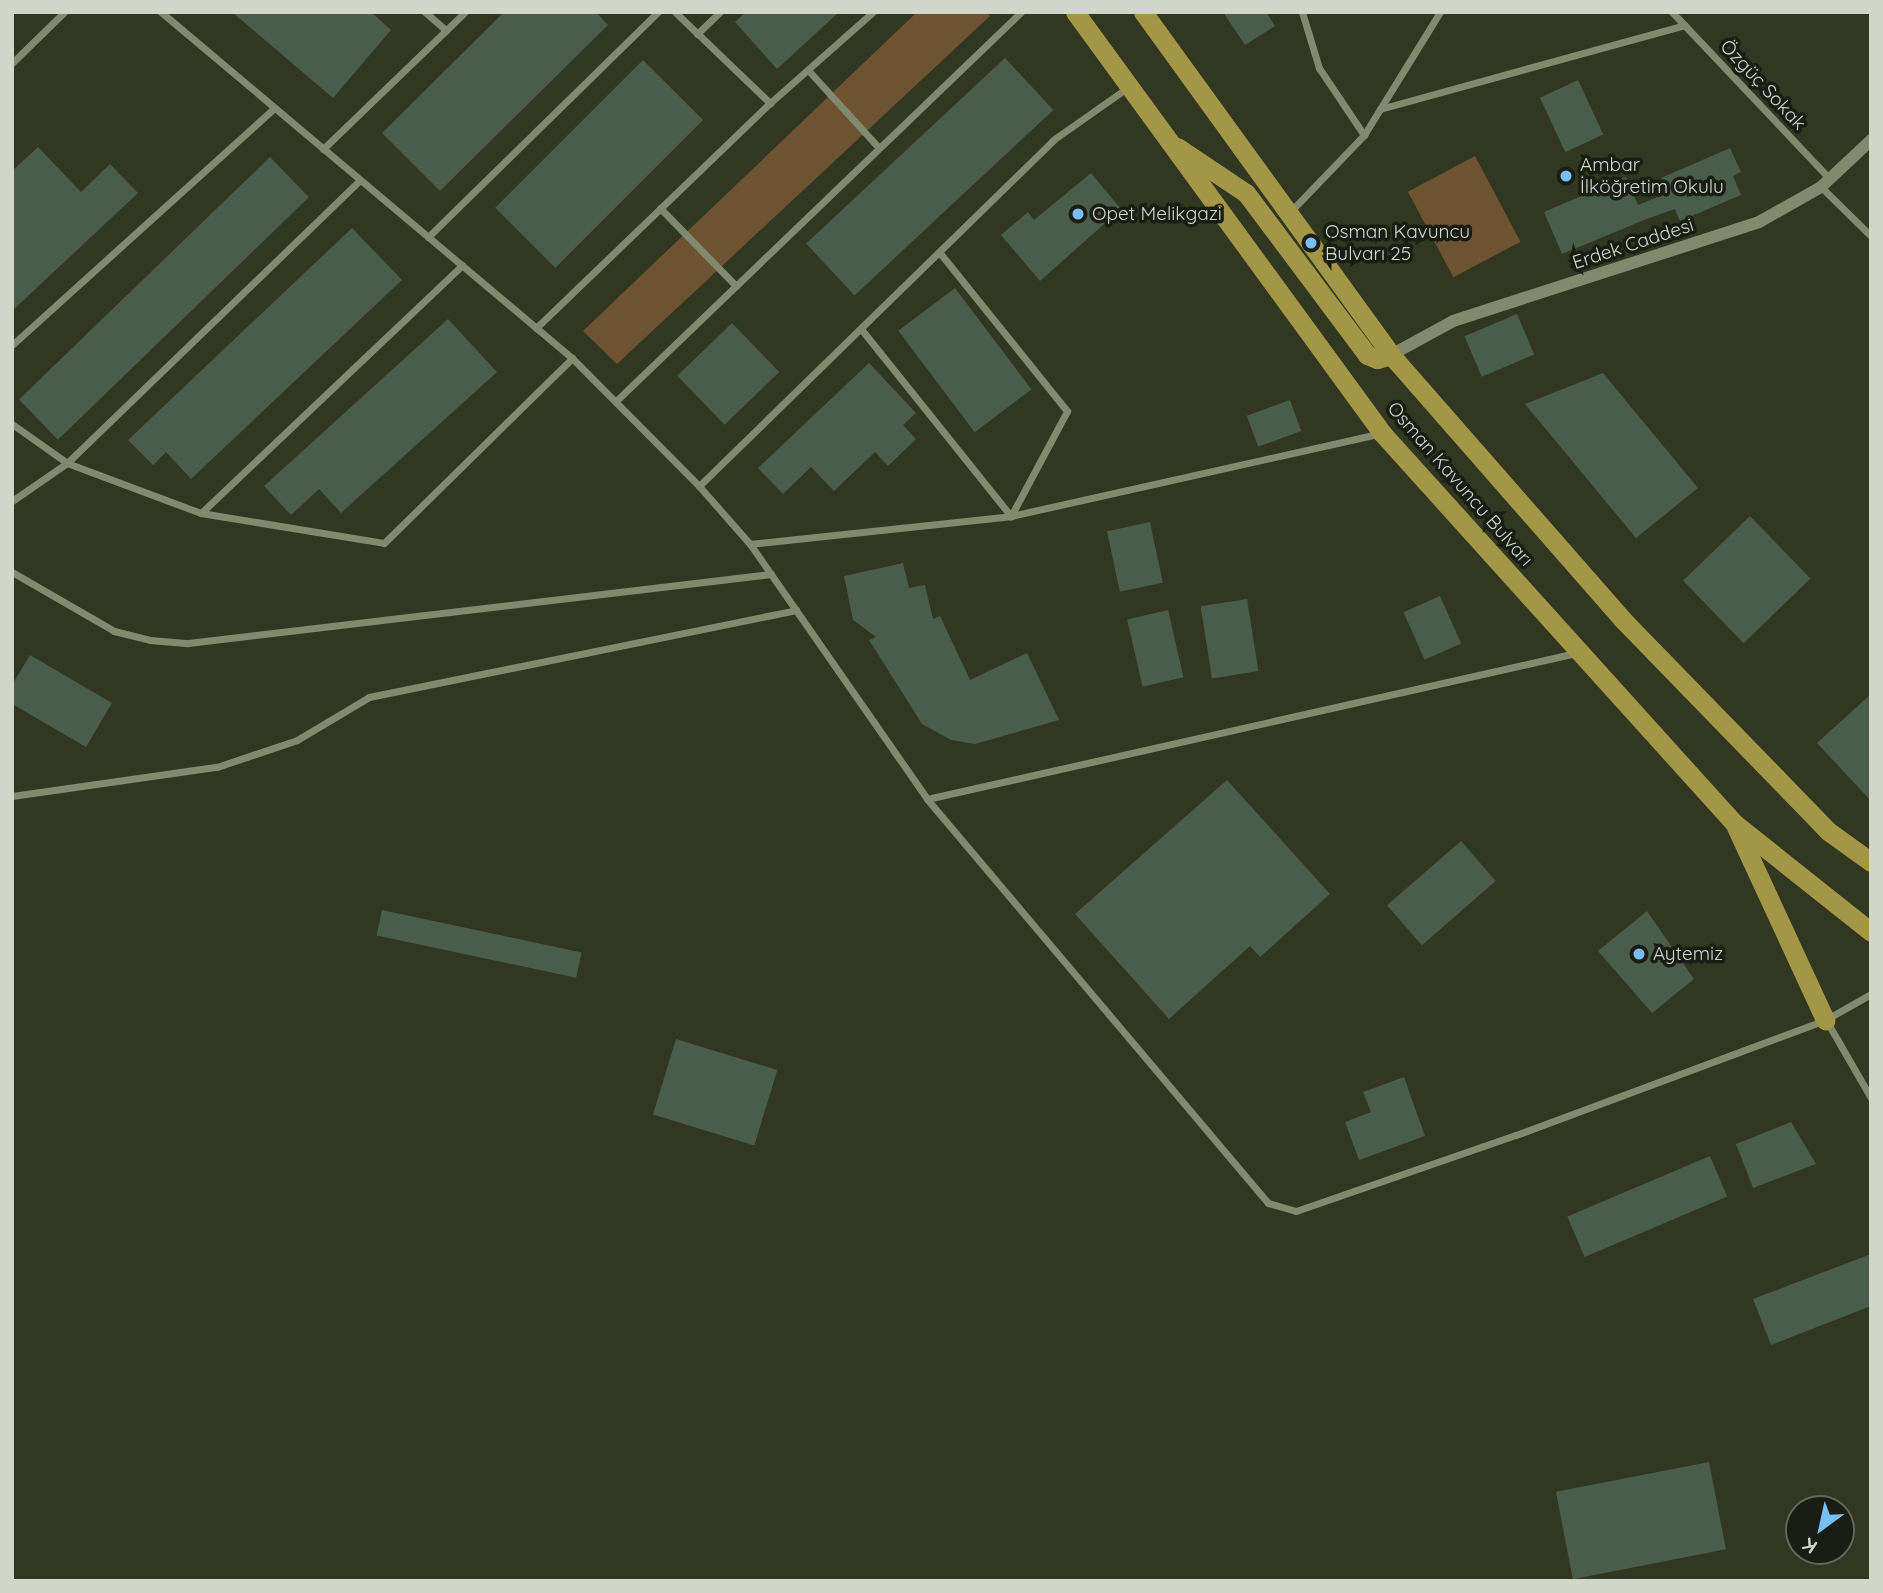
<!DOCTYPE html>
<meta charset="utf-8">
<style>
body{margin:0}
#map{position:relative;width:1883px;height:1593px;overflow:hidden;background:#313721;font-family:Quicksand,sans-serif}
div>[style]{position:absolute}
.green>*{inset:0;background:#6d5332;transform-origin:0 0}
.building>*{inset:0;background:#495d4a;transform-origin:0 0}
.minor>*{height:7px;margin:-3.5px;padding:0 3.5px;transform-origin:3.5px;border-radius:3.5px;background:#81896f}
.tertiary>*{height:12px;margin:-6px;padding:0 6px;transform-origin:6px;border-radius:6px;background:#81896f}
.trunk>*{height:19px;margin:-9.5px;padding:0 9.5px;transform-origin:9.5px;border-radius:9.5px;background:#a49647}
.dots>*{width:19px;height:19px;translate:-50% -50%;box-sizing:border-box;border:4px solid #1a1d13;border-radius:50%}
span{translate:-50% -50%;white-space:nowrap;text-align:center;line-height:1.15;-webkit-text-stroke:7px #1a1d13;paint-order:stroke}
.street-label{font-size:19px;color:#d2d6c8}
.poi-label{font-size:19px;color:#d2d6c8}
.left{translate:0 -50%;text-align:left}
.frame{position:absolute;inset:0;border:14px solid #d2d6c8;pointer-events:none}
.north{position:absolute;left:1785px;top:1495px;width:70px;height:70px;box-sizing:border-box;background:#1a1d13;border:2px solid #64675b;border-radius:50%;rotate:213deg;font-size:19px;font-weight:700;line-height:28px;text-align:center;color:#d2d6c8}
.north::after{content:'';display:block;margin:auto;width:24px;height:32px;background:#78bff7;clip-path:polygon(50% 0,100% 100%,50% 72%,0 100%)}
</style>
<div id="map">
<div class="green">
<div style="clip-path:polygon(917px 12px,986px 12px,990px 16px,617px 364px,583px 331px)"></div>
<div style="left:1475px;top:156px;width:97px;height:76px;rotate:62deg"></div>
</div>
<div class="building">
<div style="clip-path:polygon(232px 12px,371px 12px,391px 30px,333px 98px)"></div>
<div style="clip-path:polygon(504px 12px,596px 12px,608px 25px,440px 191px,382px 133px)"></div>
<div style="clip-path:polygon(746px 12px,839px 12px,777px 69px,735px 22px)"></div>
<div style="clip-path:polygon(1223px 12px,1266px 12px,1275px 26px,1245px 45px)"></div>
<div style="left:1005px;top:58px;width:71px;height:272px;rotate:47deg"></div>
<div style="left:643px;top:60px;width:85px;height:209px;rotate:45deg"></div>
<div style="left:1578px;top:80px;width:60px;height:42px;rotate:65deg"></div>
<div style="clip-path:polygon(38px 147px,81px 192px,110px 164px,138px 193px,12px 311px,12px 171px)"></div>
<div style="clip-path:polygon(1730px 148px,1741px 172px,1733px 176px,1741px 195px,1680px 221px,1675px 209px,1649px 218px,1562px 254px,1544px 212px,1626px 177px,1638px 205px,1668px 193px,1661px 178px)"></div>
<div style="left:270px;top:157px;width:56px;height:349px;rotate:46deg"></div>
<div style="clip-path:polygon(1091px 173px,1121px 209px,1040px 281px,1001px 235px,1028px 212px,1034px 220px)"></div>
<div style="clip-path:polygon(352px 228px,402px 280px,191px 479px,166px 452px,153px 465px,128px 440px)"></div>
<div style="left:955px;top:288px;width:127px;height:71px;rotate:53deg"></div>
<div style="left:1517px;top:314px;width:44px;height:57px;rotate:67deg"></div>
<div style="clip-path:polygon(448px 319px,497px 372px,341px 513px,319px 489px,291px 515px,264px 486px)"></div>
<div style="left:732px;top:323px;width:68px;height:76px;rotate:46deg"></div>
<div style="clip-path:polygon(869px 363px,916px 413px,903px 425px,916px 439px,888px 466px,875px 452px,834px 491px,811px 467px,783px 494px,758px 468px)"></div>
<div style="clip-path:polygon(1603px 373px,1698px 488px,1636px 538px,1525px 404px)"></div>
<div style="left:1290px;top:400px;width:33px;height:46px;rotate:70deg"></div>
<div style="left:1750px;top:516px;width:87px;height:93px;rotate:46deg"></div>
<div style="left:1150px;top:522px;width:62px;height:44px;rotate:78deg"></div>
<div style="clip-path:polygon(903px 563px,909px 588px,925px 585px,933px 619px,940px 616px,970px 680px,1027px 653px,1059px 720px,975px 744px,951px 740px,922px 724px,869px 640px,876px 637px,853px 620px,844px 576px)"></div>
<div style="left:1440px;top:596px;width:52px;height:40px;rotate:66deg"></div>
<div style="left:1247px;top:599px;width:73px;height:47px;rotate:81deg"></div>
<div style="left:1168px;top:610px;width:69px;height:42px;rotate:77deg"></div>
<div style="clip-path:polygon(30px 655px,112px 703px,86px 747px,12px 704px,12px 685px)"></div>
<div style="clip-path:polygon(1871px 694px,1871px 801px,1817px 743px)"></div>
<div style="clip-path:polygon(1227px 780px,1330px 894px,1260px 957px,1250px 946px,1169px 1019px,1075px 914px)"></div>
<div style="left:1461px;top:841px;width:53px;height:98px;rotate:49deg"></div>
<div style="left:382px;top:910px;width:204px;height:26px;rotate:12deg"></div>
<div style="clip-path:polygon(1647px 911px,1694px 979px,1652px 1013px,1598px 951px)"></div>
<div style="left:676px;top:1039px;width:106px;height:79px;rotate:17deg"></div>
<div style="clip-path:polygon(1404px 1077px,1425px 1136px,1359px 1160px,1345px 1122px,1371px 1112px,1363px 1092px)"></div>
<div style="clip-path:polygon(1791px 1122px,1816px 1164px,1753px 1188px,1736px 1144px)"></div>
<div style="left:1710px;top:1156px;width:44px;height:155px;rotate:67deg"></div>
<div style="clip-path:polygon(1871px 1254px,1871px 1306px,1771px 1345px,1753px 1299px)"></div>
<div style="left:1709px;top:1462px;width:89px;height:156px;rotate:79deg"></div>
</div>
<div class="minor">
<div style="left:161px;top:12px;width:537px;rotate:40.09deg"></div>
<div style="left:572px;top:358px;width:180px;rotate:45.2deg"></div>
<div style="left:699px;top:486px;width:77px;rotate:48.7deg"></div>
<div style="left:750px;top:544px;width:310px;rotate:55.2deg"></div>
<div style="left:927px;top:799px;width:529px;rotate:49.83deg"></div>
<div style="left:1268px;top:1203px;width:29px;rotate:16deg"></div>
<div style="left:1296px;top:1211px;width:233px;rotate:-19.1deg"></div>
<div style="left:1516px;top:1135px;width:330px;rotate:-20.4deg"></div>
<div style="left:1825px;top:1020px;width:53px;rotate:-29.5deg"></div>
<div style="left:425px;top:12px;width:28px;rotate:41deg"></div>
<div style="left:675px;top:12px;width:132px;rotate:43.8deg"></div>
<div style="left:1302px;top:12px;width:59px;rotate:73.1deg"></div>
<div style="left:1319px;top:68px;width:81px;rotate:56.1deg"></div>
<div style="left:1672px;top:12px;width:230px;rotate:46.6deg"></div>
<div style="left:697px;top:34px;width:32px;rotate:-44deg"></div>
<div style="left:12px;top:63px;width:73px;rotate:-44.4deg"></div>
<div style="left:808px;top:70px;width:105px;rotate:47.7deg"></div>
<div style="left:1380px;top:109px;width:316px;rotate:-15.4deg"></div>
<div style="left:323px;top:149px;width:197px;rotate:-44deg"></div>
<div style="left:1821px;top:187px;width:70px;rotate:44.4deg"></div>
<div style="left:660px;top:208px;width:109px;rotate:45.7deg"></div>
<div style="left:1290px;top:212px;width:107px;rotate:-46.1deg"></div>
<div style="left:1364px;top:135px;width:145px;rotate:-58.3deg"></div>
<div style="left:428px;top:237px;width:322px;rotate:-44.4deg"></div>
<div style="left:536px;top:328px;width:325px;rotate:-43.9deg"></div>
<div style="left:770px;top:103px;width:137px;rotate:-41.5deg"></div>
<div style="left:861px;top:329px;width:240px;rotate:51.3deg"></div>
<div style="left:1011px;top:516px;width:119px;rotate:-61.9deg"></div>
<div style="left:1067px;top:411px;width:204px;rotate:-128.8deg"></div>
<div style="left:12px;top:345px;width:353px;rotate:-42.1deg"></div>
<div style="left:616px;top:401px;width:562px;rotate:-43.85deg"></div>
<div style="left:12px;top:424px;width:67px;rotate:35.3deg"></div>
<div style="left:67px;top:463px;width:143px;rotate:20.5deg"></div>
<div style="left:201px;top:513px;width:185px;rotate:9.3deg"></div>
<div style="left:384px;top:543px;width:264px;rotate:-44.5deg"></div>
<div style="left:699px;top:486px;width:495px;rotate:-44.3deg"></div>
<div style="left:1053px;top:140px;width:90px;rotate:-35.1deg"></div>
<div style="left:12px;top:501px;width:67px;rotate:-34.6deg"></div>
<div style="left:67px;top:463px;width:407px;rotate:-44deg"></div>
<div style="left:201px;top:513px;width:360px;rotate:-43.5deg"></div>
<div style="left:750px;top:544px;width:262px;rotate:-6.1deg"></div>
<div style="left:1011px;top:516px;width:377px;rotate:-12.6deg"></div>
<div style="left:12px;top:572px;width:118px;rotate:30deg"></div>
<div style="left:114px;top:631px;width:37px;rotate:14deg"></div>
<div style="left:150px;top:640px;width:38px;rotate:5deg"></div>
<div style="left:188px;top:643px;width:587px;rotate:-6.75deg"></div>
<div style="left:12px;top:796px;width:207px;rotate:-8.1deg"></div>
<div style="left:217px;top:767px;width:84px;rotate:-18.6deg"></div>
<div style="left:297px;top:740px;width:84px;rotate:-30.8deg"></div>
<div style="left:369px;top:697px;width:436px;rotate:-11.5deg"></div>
<div style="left:927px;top:799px;width:665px;rotate:-12.68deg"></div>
<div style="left:1826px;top:1020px;width:90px;rotate:60deg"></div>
</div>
<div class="tertiary">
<div style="left:1391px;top:355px;width:71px;rotate:-28.7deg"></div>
<div style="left:1453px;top:321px;width:322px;rotate:-17.9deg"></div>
<div style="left:1759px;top:222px;width:71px;rotate:-29.4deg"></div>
<div style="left:1821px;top:187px;width:69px;rotate:-43.2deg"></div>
</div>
<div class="trunk">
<div style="left:1075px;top:12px;width:521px;rotate:53.9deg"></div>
<div style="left:1382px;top:433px;width:525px;rotate:47.93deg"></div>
<div style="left:1734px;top:823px;width:175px;rotate:38.5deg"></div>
<div style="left:1143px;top:12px;width:423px;rotate:54.1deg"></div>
<div style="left:1391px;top:355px;width:352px;rotate:48.8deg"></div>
<div style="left:1623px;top:620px;width:294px;rotate:45.8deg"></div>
<div style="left:1828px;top:831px;width:53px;rotate:35.8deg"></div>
<div style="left:1177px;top:147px;width:83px;rotate:33.7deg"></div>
<div style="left:1246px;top:193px;width:202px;rotate:53.2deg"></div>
<div style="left:1367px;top:355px;width:11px;rotate:22deg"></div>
<div style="left:1377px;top:359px;width:15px;rotate:-16deg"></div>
<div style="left:1736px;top:827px;width:213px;rotate:65.2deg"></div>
</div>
<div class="dots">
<div style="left:1566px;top:176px;background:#78bff7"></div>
<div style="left:1078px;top:214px;background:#78bff7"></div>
<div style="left:1311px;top:243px;background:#78bff7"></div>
<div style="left:1639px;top:954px;background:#78bff7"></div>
</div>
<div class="street-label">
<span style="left:1763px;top:85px;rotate:47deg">Özgüç Sokak</span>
<span style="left:1633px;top:244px;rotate:-18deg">Erdek Caddesi</span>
<span style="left:1460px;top:484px;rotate:49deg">Osman Kavuncu Bulvarı</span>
</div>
<div class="poi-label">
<span class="left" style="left:1580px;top:176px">Ambar<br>İlköğretim Okulu</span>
<span class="left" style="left:1092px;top:214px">Opet Melikgazi</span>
<span class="left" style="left:1325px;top:243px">Osman Kavuncu<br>Bulvarı 25</span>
<span class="left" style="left:1653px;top:954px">Aytemiz</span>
</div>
<div class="frame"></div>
<div class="north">K</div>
</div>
